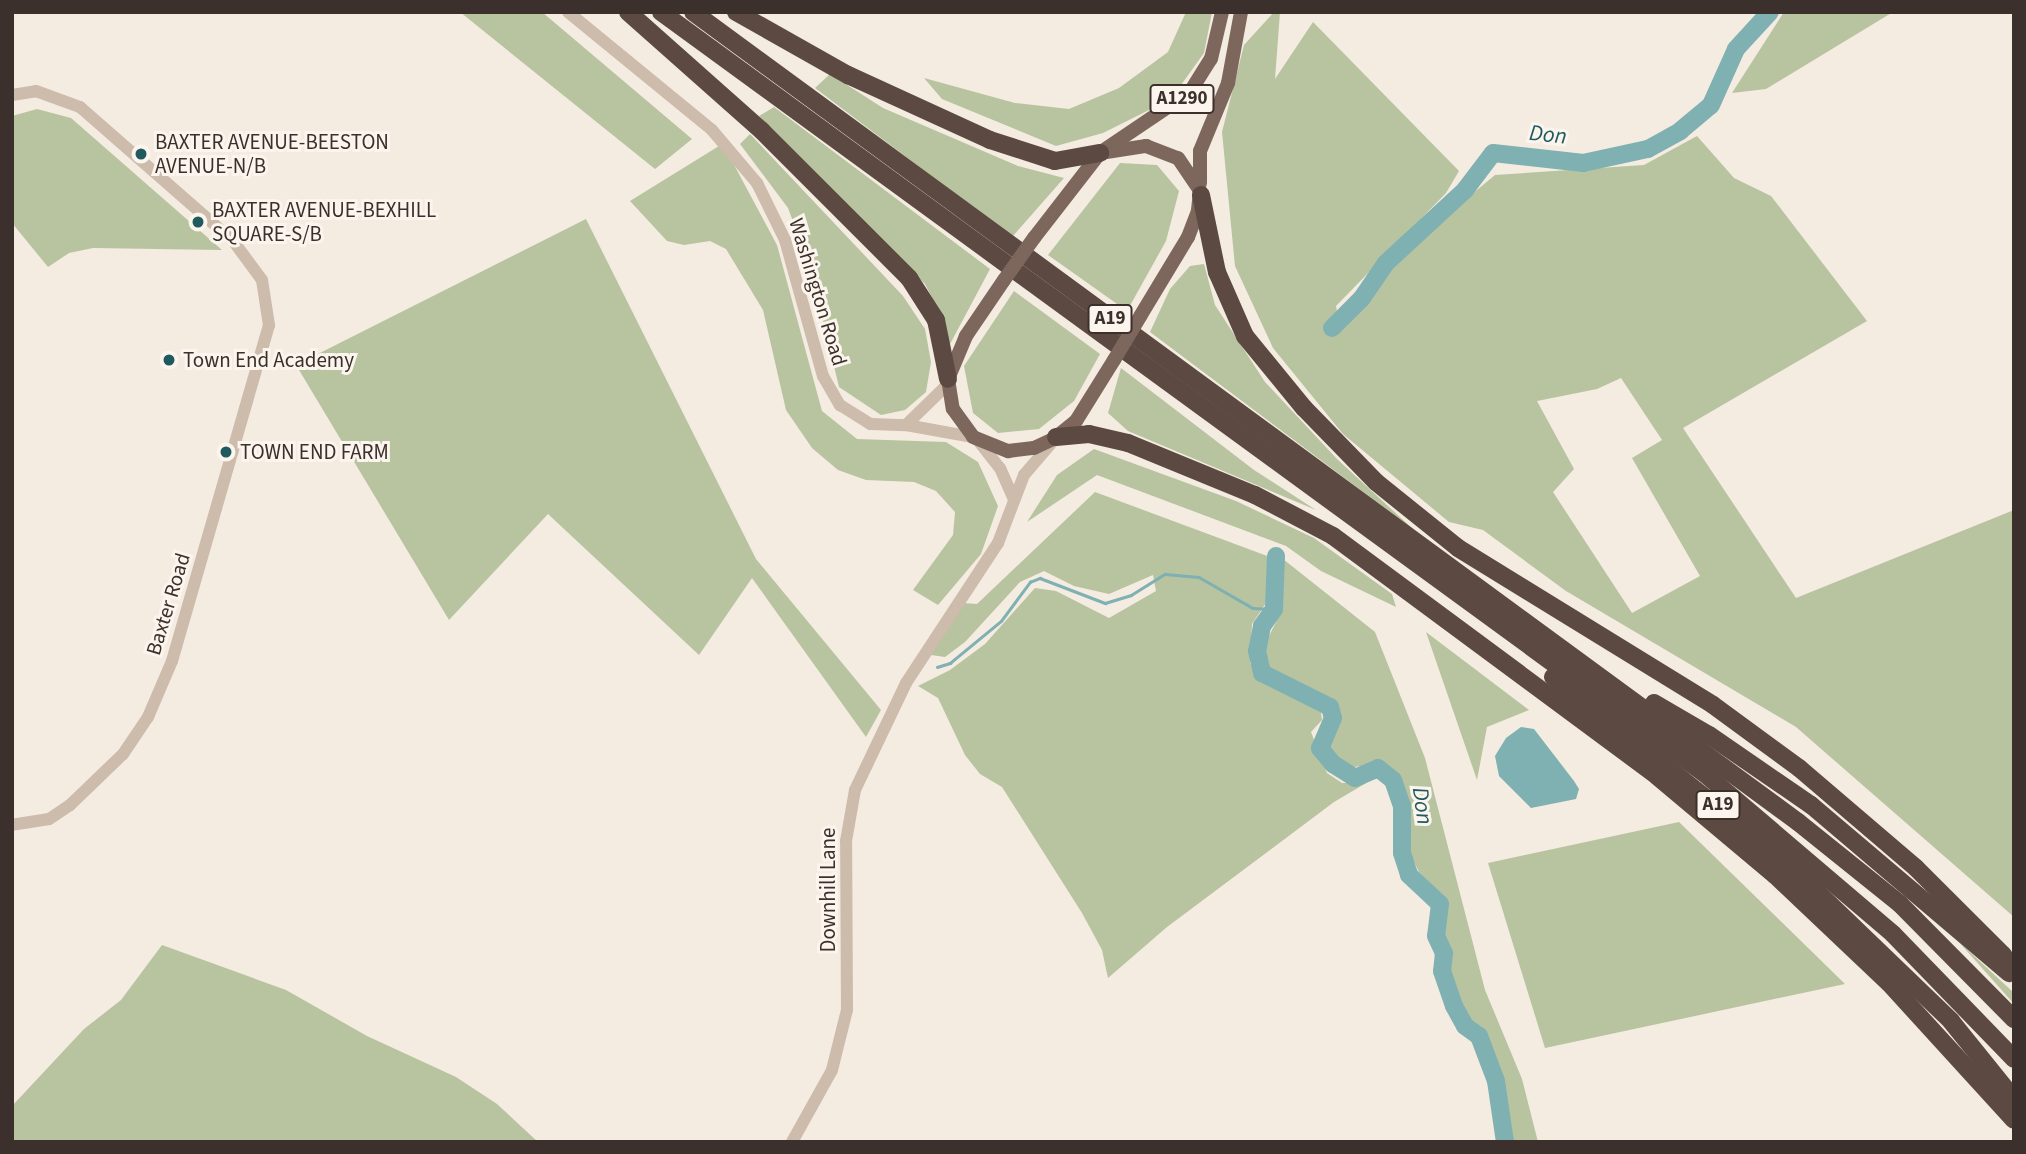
<!DOCTYPE html>
<style>
body{margin:0}
#map{position:relative;width:2026px;height:1154px;overflow:hidden;background:#f4ebe1;font-family:"Source Sans 3",sans-serif}
div>[style]{position:absolute}
.green>*{inset:0;background:#b8c4a0}
.water>*{inset:0;background:#7fb0b2}
.stream>*{height:2.5px;margin:-1.25px;padding:0 1.25px;transform-origin:1.25px;border-radius:1.25px;background:#7fb0b2}
.river>*{height:18px;margin:-9px;padding:0 9px;transform-origin:9px;border-radius:9px;background:#7fb0b2}
.minor>*{height:12px;margin:-6px;padding:0 6px;transform-origin:6px;border-radius:6px;background:#cdbbac}
.major>*{height:14px;margin:-7px;padding:0 7px;transform-origin:7px;border-radius:7px;background:#7d675c}
.highway>*{height:18px;margin:-9px;padding:0 9px;transform-origin:9px;border-radius:9px;background:#5c4a42}
.major-bridge>*{height:14px;margin:-7px;padding:0 7px;transform-origin:7px;border-radius:7px;background:#7d675c}
.dots>*{width:19px;height:19px;translate:-50% -50%;box-sizing:border-box;border:4px solid #fbf5ee;border-radius:50%}
span{translate:-50% -50%;white-space:nowrap;text-align:center;line-height:1.15;-webkit-text-stroke:6px #fbf5ee;paint-order:stroke}
.shield-label span{padding:2px 5px;background:#fbf5ee;border:2px solid;border-radius:5px;-webkit-text-stroke-width:0}
.shield-label{font-size:19px;color:#3b302b;font-weight:700}
.poi-label{font-size:21px;color:#3b302b}
.left{translate:0 -50%;text-align:left}
.street-label{font-size:21px;color:#3b302b}
.water-label{font-size:23px;color:#1f5a5e;font-style:italic}
.frame{position:absolute;inset:0;border:14px solid #3b302b;pointer-events:none}
</style>
<div id="map">
<div class="green">
<div style="clip-path:polygon(460px 12px,542px 12px,692px 139px,655px 169px)"></div>
<div style="clip-path:polygon(1186px 12px,1212px 12px,1204px 53px,1171px 99px,1103px 133px,1056px 146px,942px 99px,924px 78px,1015px 103px,1069px 109px,1119px 88px,1168px 52px)"></div>
<div style="clip-path:polygon(evenodd,1274px 12px,1280px 12px,1275px 79px,1313px 22px,1459px 171px,1446px 193px,1336px 306px,1339px 323px,1412px 244px,1495px 175px,1644px 165px,1697px 136px,1734px 178px,1771px 196px,1867px 321px,1683px 428px,1796px 598px,2014px 510px,2014px 917px,1796px 727px,1566px 591px,1483px 530px,1449px 522px,1343px 434px,1273px 348px,1235px 266px,1222px 132px,1244px 45px,1274px 12px,1621px 378px,1662px 440px,1632px 458px,1700px 576px,1632px 613px,1553px 492px,1574px 469px,1537px 401px,1597px 389px,1621px 378px)"></div>
<div style="clip-path:polygon(1784px 12px,1893px 12px,1766px 89px,1732px 93px)"></div>
<div style="clip-path:polygon(830px 74px,883px 108px,1018px 166px,1064px 178px,1012px 237px,815px 88px)"></div>
<div style="clip-path:polygon(774px 107px,990px 269px,949px 346px,945px 323px,925px 284px,759px 116px)"></div>
<div style="clip-path:polygon(37px 109px,71px 118px,222px 250px,93px 248px,69px 253px,48px 267px,12px 223px,12px 116px)"></div>
<div style="clip-path:polygon(750px 134px,903px 296px,925px 329px,931px 362px,926px 392px,905px 410px,881px 415px,839px 387px,810px 267px,788px 208px,740px 144px)"></div>
<div style="clip-path:polygon(719px 146px,732px 161px,777px 245px,822px 411px,857px 439px,946px 442px,978px 462px,998px 506px,981px 554px,938px 605px,913px 590px,953px 535px,955px 512px,936px 491px,914px 482px,866px 480px,838px 470px,812px 448px,786px 410px,763px 310px,726px 249px,710px 241px,684px 245px,667px 241px,630px 201px)"></div>
<div style="clip-path:polygon(1120px 163px,1157px 165px,1179px 191px,1166px 241px,1127px 311px,1048px 255px)"></div>
<div style="clip-path:polygon(586px 219px,756px 559px,881px 710px,866px 737px,752px 578px,699px 655px,548px 514px,449px 620px,296px 365px)"></div>
<div style="clip-path:polygon(1204px 264px,1215px 305px,1265px 382px,1337px 459px,1414px 530px,1150px 332px,1170px 289px,1190px 266px)"></div>
<div style="clip-path:polygon(1014px 291px,1100px 354px,1074px 401px,1039px 429px,998px 433px,973px 413px,964px 366px)"></div>
<div style="clip-path:polygon(1121px 368px,1254px 470px,1316px 510px,1128px 431px,1108px 413px)"></div>
<div style="clip-path:polygon(1094px 449px,1236px 501px,1314px 538px,1392px 594px,1396px 607px,1321px 571px,1286px 546px,1097px 475px,1027px 522px,1057px 475px)"></div>
<div style="clip-path:polygon(1095px 492px,1270px 557px,1266px 603px,1252px 624px,1250px 663px,1258px 678px,1321px 712px,1322px 720px,1311px 732px,1327px 773px,1342px 783px,1368px 782px,1334px 802px,1167px 927px,1108px 978px,1102px 950px,1082px 913px,1002px 787px,980px 774px,965px 755px,938px 698px,918px 686px,950px 670px,985px 644px,1035px 588px,1056px 591px,1109px 618px,1156px 591px,1153px 575px,1109px 594px,1074px 586px,1044px 571px,1020px 582px,965px 642px,945px 657px,931px 655px,963px 603px,977px 604px)"></div>
<div style="clip-path:polygon(1283px 559px,1375px 632px,1425px 758px,1485px 990px,1522px 1079px,1538px 1142px,1511px 1142px,1496px 1072px,1481px 1029px,1467px 1020px,1457px 1004px,1458px 991px,1448px 975px,1442px 929px,1447px 901px,1419px 872px,1410px 854px,1410px 804px,1397px 775px,1384px 763px,1354px 767px,1338px 763px,1325px 746px,1341px 713px,1326px 699px,1264px 668px,1262px 650px,1282px 610px)"></div>
<div style="clip-path:polygon(1426px 632px,1529px 710px,1487px 727px,1477px 780px)"></div>
<div style="clip-path:polygon(1679px 822px,1845px 984px,1545px 1048px,1488px 863px)"></div>
<div style="clip-path:polygon(1958px 941px,2014px 993px,2014px 1004px)"></div>
<div style="clip-path:polygon(162px 945px,286px 990px,367px 1036px,456px 1077px,497px 1104px,538px 1142px,12px 1142px,12px 1106px,84px 1029px,121px 1000px)"></div>
</div>
<div class="water">
<div style="clip-path:polygon(1521px 727px,1534px 729px,1574px 781px,1579px 789px,1576px 799px,1531px 808px,1499px 776px,1495px 756px,1506px 738px)"></div>
</div>
<div class="stream">
<div style="left:937px;top:667px;width:14px;rotate:-17deg"></div>
<div style="left:950px;top:663px;width:66px;rotate:-39.5deg"></div>
<div style="left:1001px;top:621px;width:49px;rotate:-53.4deg"></div>
<div style="left:1030px;top:582px;width:11px;rotate:-22deg"></div>
<div style="left:1040px;top:578px;width:70px;rotate:21deg"></div>
<div style="left:1105px;top:603px;width:27px;rotate:-17deg"></div>
<div style="left:1131px;top:595px;width:40px;rotate:-32deg"></div>
<div style="left:1165px;top:574px;width:34px;rotate:5deg"></div>
<div style="left:1199px;top:577px;width:62px;rotate:29.9deg"></div>
<div style="left:1253px;top:608px;width:21px;rotate:3deg"></div>
</div>
<div class="river">
<div style="left:1332px;top:328px;width:42px;rotate:-45deg"></div>
<div style="left:1362px;top:298px;width:42px;rotate:-55.6deg"></div>
<div style="left:1386px;top:263px;width:108px;rotate:-42.7deg"></div>
<div style="left:1465px;top:190px;width:46px;rotate:-52.9deg"></div>
<div style="left:1493px;top:153px;width:91px;rotate:6.3deg"></div>
<div style="left:1583px;top:163px;width:66px;rotate:-12.2deg"></div>
<div style="left:1648px;top:149px;width:37px;rotate:-29deg"></div>
<div style="left:1680px;top:131px;width:40px;rotate:-40deg"></div>
<div style="left:1711px;top:105px;width:61px;rotate:-65.9deg"></div>
<div style="left:1736px;top:49px;width:50px;rotate:-47.4deg"></div>
<div style="left:1276px;top:556px;width:53px;rotate:92.2deg"></div>
<div style="left:1274px;top:609px;width:21px;rotate:125deg"></div>
<div style="left:1262px;top:626px;width:25px;rotate:101deg"></div>
<div style="left:1257px;top:651px;width:23px;rotate:77deg"></div>
<div style="left:1262px;top:673px;width:76px;rotate:26.6deg"></div>
<div style="left:1330px;top:707px;width:11px;rotate:75deg"></div>
<div style="left:1333px;top:718px;width:33px;rotate:113deg"></div>
<div style="left:1320px;top:748px;width:21px;rotate:51deg"></div>
<div style="left:1333px;top:764px;width:26px;rotate:32deg"></div>
<div style="left:1355px;top:778px;width:25px;rotate:-23deg"></div>
<div style="left:1378px;top:768px;width:19px;rotate:39deg"></div>
<div style="left:1393px;top:780px;width:28px;rotate:71deg"></div>
<div style="left:1402px;top:806px;width:47px;rotate:90deg"></div>
<div style="left:1402px;top:853px;width:23px;rotate:72deg"></div>
<div style="left:1409px;top:875px;width:42px;rotate:43.1deg"></div>
<div style="left:1440px;top:904px;width:32px;rotate:97deg"></div>
<div style="left:1436px;top:936px;width:19px;rotate:65deg"></div>
<div style="left:1444px;top:953px;width:18px;rotate:96deg"></div>
<div style="left:1442px;top:971px;width:37px;rotate:71deg"></div>
<div style="left:1454px;top:1006px;width:23px;rotate:61deg"></div>
<div style="left:1465px;top:1026px;width:17px;rotate:36deg"></div>
<div style="left:1479px;top:1036px;width:48px;rotate:69.3deg"></div>
<div style="left:1496px;top:1081px;width:62px;rotate:81.6deg"></div>
</div>
<div class="minor">
<div style="left:568px;top:12px;width:186px;rotate:39.3deg"></div>
<div style="left:712px;top:130px;width:70px;rotate:49.7deg"></div>
<div style="left:757px;top:183px;width:64px;rotate:63.8deg"></div>
<div style="left:785px;top:240px;width:141px;rotate:74.4deg"></div>
<div style="left:823px;top:376px;width:34px;rotate:60deg"></div>
<div style="left:840px;top:405px;width:36px;rotate:32deg"></div>
<div style="left:871px;top:424px;width:35px;rotate:2deg"></div>
<div style="left:906px;top:425px;width:68px;rotate:10.2deg"></div>
<div style="left:12px;top:95px;width:24px;rotate:-9deg"></div>
<div style="left:36px;top:91px;width:47px;rotate:20deg"></div>
<div style="left:80px;top:107px;width:205px;rotate:41.2deg"></div>
<div style="left:234px;top:242px;width:47px;rotate:53.6deg"></div>
<div style="left:262px;top:280px;width:46px;rotate:81.2deg"></div>
<div style="left:269px;top:325px;width:350px;rotate:106.1deg"></div>
<div style="left:172px;top:661px;width:61px;rotate:113.2deg"></div>
<div style="left:148px;top:717px;width:45px;rotate:124deg"></div>
<div style="left:123px;top:754px;width:74px;rotate:136.1deg"></div>
<div style="left:70px;top:805px;width:25px;rotate:146deg"></div>
<div style="left:49px;top:819px;width:37px;rotate:171deg"></div>
<div style="left:906px;top:425px;width:59px;rotate:-44.3deg"></div>
<div style="left:977px;top:439px;width:37px;rotate:52deg"></div>
<div style="left:1000px;top:468px;width:35px;rotate:66deg"></div>
<div style="left:792px;top:1142px;width:82px;rotate:-60.9deg"></div>
<div style="left:832px;top:1070px;width:62px;rotate:-76deg"></div>
<div style="left:847px;top:1010px;width:169px;rotate:-90.3deg"></div>
<div style="left:846px;top:841px;width:52px;rotate:-80deg"></div>
<div style="left:855px;top:790px;width:119px;rotate:-64.5deg"></div>
<div style="left:906px;top:683px;width:168px;rotate:-56.7deg"></div>
<div style="left:998px;top:543px;width:73px;rotate:-69.1deg"></div>
<div style="left:1024px;top:475px;width:45px;rotate:-49.5deg"></div>
</div>
<div class="major">
<div style="left:1104px;top:150px;width:104px;rotate:-34deg"></div>
<div style="left:1190px;top:92px;width:39px;rotate:-58deg"></div>
<div style="left:1211px;top:59px;width:48px;rotate:-76.8deg"></div>
<div style="left:1200px;top:183px;width:32px;rotate:-90deg"></div>
<div style="left:1200px;top:151px;width:74px;rotate:-67.6deg"></div>
<div style="left:1228px;top:83px;width:72px;rotate:-79.6deg"></div>
<div style="left:1034px;top:238px;width:108px;rotate:-52.2deg"></div>
<div style="left:1100px;top:153px;width:47px;rotate:-8.7deg"></div>
<div style="left:1146px;top:146px;width:34px;rotate:21deg"></div>
<div style="left:1178px;top:158px;width:40px;rotate:56deg"></div>
<div style="left:1200px;top:191px;width:20px;rotate:96deg"></div>
<div style="left:1198px;top:211px;width:28px;rotate:111deg"></div>
<div style="left:1188px;top:237px;width:91px;rotate:121.1deg"></div>
<div style="left:1004px;top:280px;width:68px;rotate:124.2deg"></div>
<div style="left:966px;top:336px;width:47px;rotate:112.7deg"></div>
<div style="left:948px;top:379px;width:30px;rotate:81deg"></div>
<div style="left:953px;top:409px;width:34px;rotate:54deg"></div>
<div style="left:973px;top:437px;width:38px;rotate:22deg"></div>
<div style="left:1008px;top:451px;width:26px;rotate:-7deg"></div>
<div style="left:1034px;top:448px;width:23px;rotate:-25deg"></div>
<div style="left:1055px;top:438px;width:27px;rotate:-39deg"></div>
<div style="left:1076px;top:421px;width:72px;rotate:-58.1deg"></div>
</div>
<div class="highway">
<div style="left:628px;top:12px;width:179px;rotate:41.6deg"></div>
<div style="left:762px;top:131px;width:208px;rotate:45deg"></div>
<div style="left:909px;top:278px;width:50px;rotate:57.3deg"></div>
<div style="left:936px;top:320px;width:60px;rotate:78.5deg"></div>
<div style="left:661px;top:12px;width:1291px;rotate:36.12deg"></div>
<div style="left:1704px;top:773px;width:248px;rotate:40.4deg"></div>
<div style="left:1893px;top:934px;width:174px;rotate:45.9deg"></div>
<div style="left:693px;top:12px;width:1370px;rotate:36.24deg"></div>
<div style="left:1798px;top:822px;width:131px;rotate:38.8deg"></div>
<div style="left:1900px;top:904px;width:162px;rotate:45.3deg"></div>
<div style="left:736px;top:12px;width:129px;rotate:29.4deg"></div>
<div style="left:848px;top:75px;width:156px;rotate:24.6deg"></div>
<div style="left:990px;top:140px;width:68px;rotate:17.9deg"></div>
<div style="left:1055px;top:161px;width:46px;rotate:-10.1deg"></div>
<div style="left:1201px;top:195px;width:79px;rotate:78.3deg"></div>
<div style="left:1217px;top:272px;width:70px;rotate:66.4deg"></div>
<div style="left:1245px;top:336px;width:93px;rotate:50.7deg"></div>
<div style="left:1304px;top:408px;width:103px;rotate:45.8deg"></div>
<div style="left:1376px;top:482px;width:105px;rotate:38.8deg"></div>
<div style="left:1458px;top:548px;width:299px;rotate:31.6deg"></div>
<div style="left:1713px;top:705px;width:107px;rotate:36.2deg"></div>
<div style="left:1799px;top:768px;width:154px;rotate:40.5deg"></div>
<div style="left:1916px;top:868px;width:123px;rotate:45deg"></div>
<div style="left:2003px;top:955px;width:20px;rotate:57deg"></div>
<div style="left:1056px;top:437px;width:33px;rotate:-5deg"></div>
<div style="left:1089px;top:434px;width:40px;rotate:13deg"></div>
<div style="left:1128px;top:443px;width:137px;rotate:22.3deg"></div>
<div style="left:1255px;top:495px;width:88px;rotate:27.7deg"></div>
<div style="left:1333px;top:536px;width:403px;rotate:36.5deg"></div>
<div style="left:1657px;top:776px;width:154px;rotate:40deg"></div>
<div style="left:1775px;top:875px;width:157px;rotate:43.5deg"></div>
<div style="left:1889px;top:983px;width:185px;rotate:47.6deg"></div>
<div style="left:1553px;top:677px;width:298px;rotate:38.4deg"></div>
<div style="left:1786px;top:862px;width:229px;rotate:43.9deg"></div>
<div style="left:1951px;top:1021px;width:100px;rotate:51.1deg"></div>
<div style="left:1654px;top:703px;width:64px;rotate:30.2deg"></div>
<div style="left:1709px;top:735px;width:124px;rotate:34.5deg"></div>
<div style="left:1811px;top:805px;width:260px;rotate:40.3deg"></div>
</div>
<div class="major-bridge">
<div style="left:1004px;top:280px;width:52px;rotate:-54.5deg"></div>
<div style="left:1114px;top:360px;width:52px;rotate:-59deg"></div>
</div>
<div class="dots">
<div style="left:141px;top:154px;background:#1f5a5e"></div>
<div style="left:198px;top:222px;background:#1f5a5e"></div>
<div style="left:169px;top:360px;background:#1f5a5e"></div>
<div style="left:226px;top:452px;background:#1f5a5e"></div>
</div>
<div class="shield-label">
<span style="left:1182px;top:99px">A1290</span>
<span style="left:1110px;top:319px">A19</span>
<span style="left:1718px;top:805px">A19</span>
</div>
<div class="poi-label">
<span class="left" style="left:155px;top:154px">BAXTER AVENUE-BEESTON<br>AVENUE-N/B</span>
<span class="left" style="left:212px;top:222px">BAXTER AVENUE-BEXHILL<br>SQUARE-S/B</span>
<span class="left" style="left:183px;top:360px">Town End Academy</span>
<span class="left" style="left:240px;top:452px">TOWN END FARM</span>
</div>
<div class="street-label">
<span style="left:818px;top:292px;rotate:73deg">Washington Road</span>
<span style="left:168px;top:604px;rotate:-73deg">Baxter Road</span>
<span style="left:828px;top:890px;rotate:-90deg">Downhill Lane</span>
</div>
<div class="water-label">
<span style="left:1548px;top:135px;rotate:6deg">Don</span>
<span style="left:1422px;top:806px;rotate:82deg">Don</span>
</div>
<div class="frame"></div>
</div>
